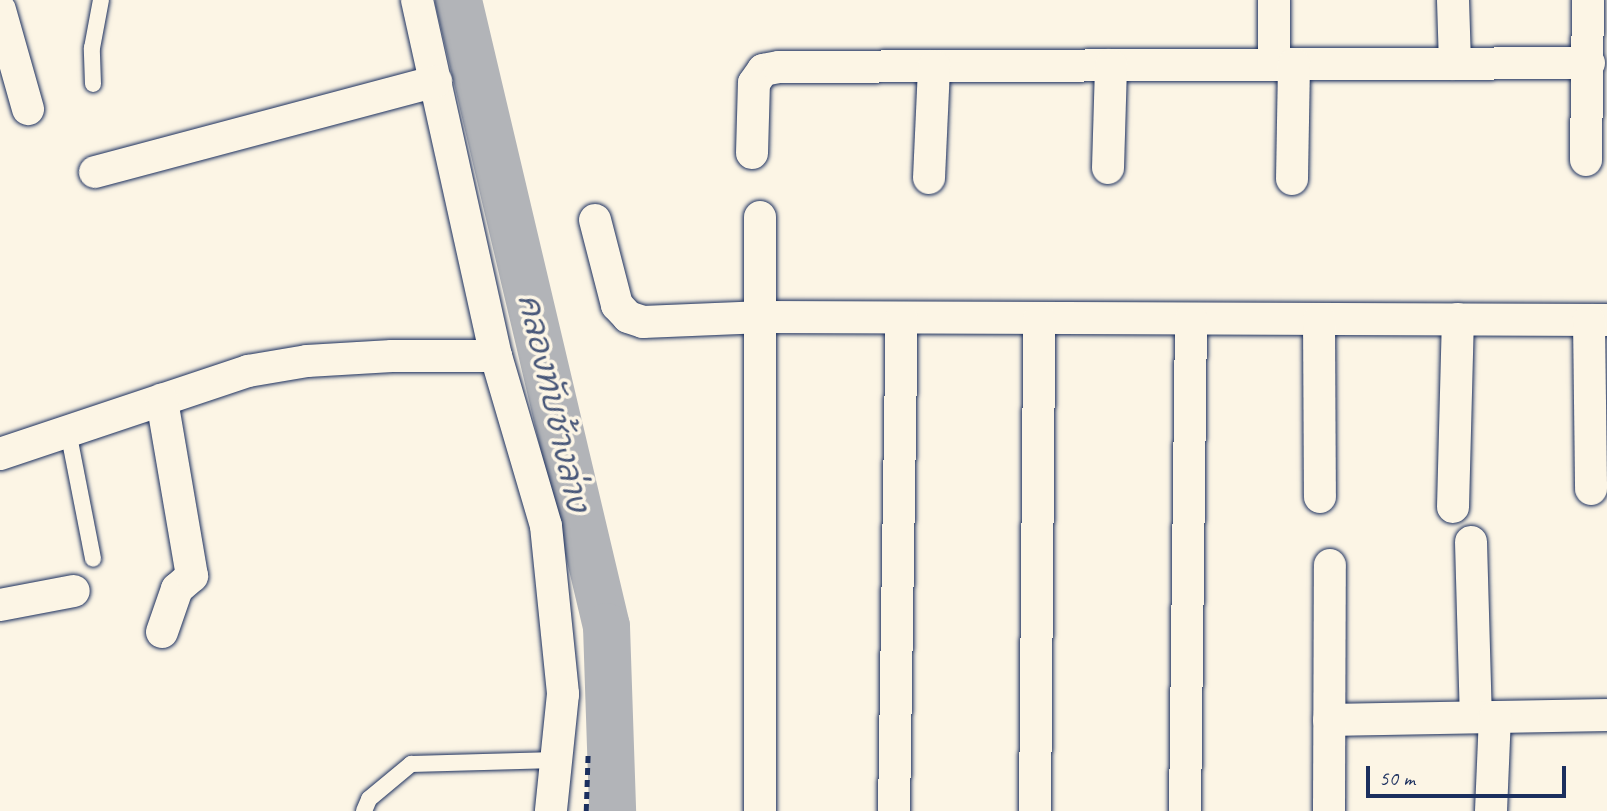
<!DOCTYPE html>
<meta charset="utf-8">
<style>
body{margin:0}
#map{position:relative;width:1607px;height:811px;overflow:hidden;background:#fcf5e5;font-family:Caveat,"Playpen Sans Thai",sans-serif}
div>[style]{position:absolute}
.river>*{height:47px;margin:-23.5px;padding:0 23.5px;transform-origin:23.5px;border-radius:23.5px;background:#b2b4b8}
.path>*{height:4.5px;margin-top:-2.25px;transform-origin:0;background:repeating-linear-gradient(90deg,#1b2f5e 0 7px,transparent 0 12px)}
.roads{filter:drop-shadow(0 0 2px #1b2f5e) drop-shadow(0 0 2px #1b2f5e)}
.lane>*{height:16px;margin:-8px;padding:0 8px;transform-origin:8px;border-radius:8px;background:#fcf5e5}
.street>*{height:32px;margin:-16px;padding:0 16px;transform-origin:16px;border-radius:16px;background:#fcf5e5}
span{translate:-50% -50%;white-space:nowrap;text-align:center;line-height:1.15;-webkit-text-stroke:7px #fcf5e5;paint-order:stroke}
.water-label{font-size:32px;color:#485779;font-style:italic}
.scale{position:absolute;left:1366px;top:766px;width:200px;height:32px;box-sizing:border-box;border:4px solid #1b2f5e;border-top:0;padding-left:9px;font-size:21px;line-height:24px;white-space:nowrap;color:#1b2f5e;-webkit-text-stroke:5px #fcf5e5;paint-order:stroke}
</style>
<div id="map">
<div class="river">
<div style="left:458px;top:0;width:643px;rotate:76.7deg"></div>
<div style="left:606px;top:626px;width:185px;rotate:88.1deg"></div>
</div>
<div class="path">
<div style="left:586px;top:811px;width:59px;rotate:-88.1deg"></div>
</div>
<div class="roads">
<div class="lane">
<div style="left:93px;top:84px;width:36px;rotate:-92deg"></div>
<div style="left:92px;top:48px;width:49px;rotate:-79.4deg"></div>
<div style="left:68px;top:431px;width:130px;rotate:78.9deg"></div>
<div style="left:364px;top:811px;width:13px;rotate:-67deg"></div>
<div style="left:369px;top:799px;width:55px;rotate:-39.8deg"></div>
<div style="left:411px;top:764px;width:145px;rotate:-1.6deg"></div>
</div>
<div class="street">
<div style="left:417px;top:0;width:365px;rotate:77.5deg"></div>
<div style="left:496px;top:356px;width:177px;rotate:73.6deg"></div>
<div style="left:546px;top:526px;width:169px;rotate:84.2deg"></div>
<div style="left:563px;top:694px;width:118px;rotate:95.9deg"></div>
<div style="left:1453px;top:0;width:64px;rotate:88.2deg"></div>
<div style="left:0;top:10px;width:103px;rotate:74.2deg"></div>
<div style="left:1274px;top:64px;width:64px;rotate:-90deg"></div>
<div style="left:752px;top:153px;width:70px;rotate:-88.4deg"></div>
<div style="left:754px;top:83px;width:16px;rotate:-55deg"></div>
<div style="left:763px;top:70px;width:16px;rotate:-11deg"></div>
<div style="left:779px;top:67px;width:810px;rotate:-0.28deg"></div>
<div style="left:1586px;top:160px;width:160px;rotate:-89.3deg"></div>
<div style="left:1108px;top:168px;width:103px;rotate:-88.3deg"></div>
<div style="left:95px;top:172px;width:353px;rotate:-14.9deg"></div>
<div style="left:929px;top:178px;width:112px;rotate:-87.4deg"></div>
<div style="left:1292px;top:179px;width:115px;rotate:-89deg"></div>
<div style="left:595px;top:220px;width:88px;rotate:75.5deg"></div>
<div style="left:617px;top:305px;width:16px;rotate:47deg"></div>
<div style="left:628px;top:317px;width:16px;rotate:18deg"></div>
<div style="left:643px;top:322px;width:121px;rotate:-2.4deg"></div>
<div style="left:764px;top:317px;width:843px;rotate:0.2deg"></div>
<div style="left:1319px;top:319px;width:178px;rotate:89.7deg"></div>
<div style="left:1589px;top:320px;width:169px;rotate:89.3deg"></div>
<div style="left:0;top:454px;width:262px;rotate:-18.5deg"></div>
<div style="left:248px;top:371px;width:60px;rotate:-9.6deg"></div>
<div style="left:307px;top:361px;width:85px;rotate:-3.4deg"></div>
<div style="left:392px;top:356px;width:104px"></div>
<div style="left:1453px;top:507px;width:188px;rotate:-88.5deg"></div>
<div style="left:1471px;top:542px;width:175px;rotate:88.4deg"></div>
<div style="left:0;top:605px;width:75px;rotate:-10.7deg"></div>
<div style="left:162px;top:632px;width:46px;rotate:-70.8deg"></div>
<div style="left:177px;top:589px;width:20px;rotate:-41deg"></div>
<div style="left:192px;top:576px;width:179px;rotate:-99.7deg"></div>
<div style="left:1329px;top:720px;width:278px;rotate:-1deg"></div>
<div style="left:760px;top:811px;width:594px;rotate:-90deg"></div>
<div style="left:894px;top:811px;width:493px;rotate:-89.1deg"></div>
<div style="left:1035px;top:811px;width:493px;rotate:-89.5deg"></div>
<div style="left:1185px;top:811px;width:492px;rotate:-89.3deg"></div>
<div style="left:1329px;top:811px;width:246px;rotate:-89.8deg"></div>
<div style="left:1491px;top:811px;width:94px;rotate:-87.6deg"></div>
</div>
</div>
<div class="water-label">
<span style="left:553px;top:403px;rotate:77deg">คลองทับช้างล่าง</span>
</div>
<div class="scale">50 m</div>
</div>
